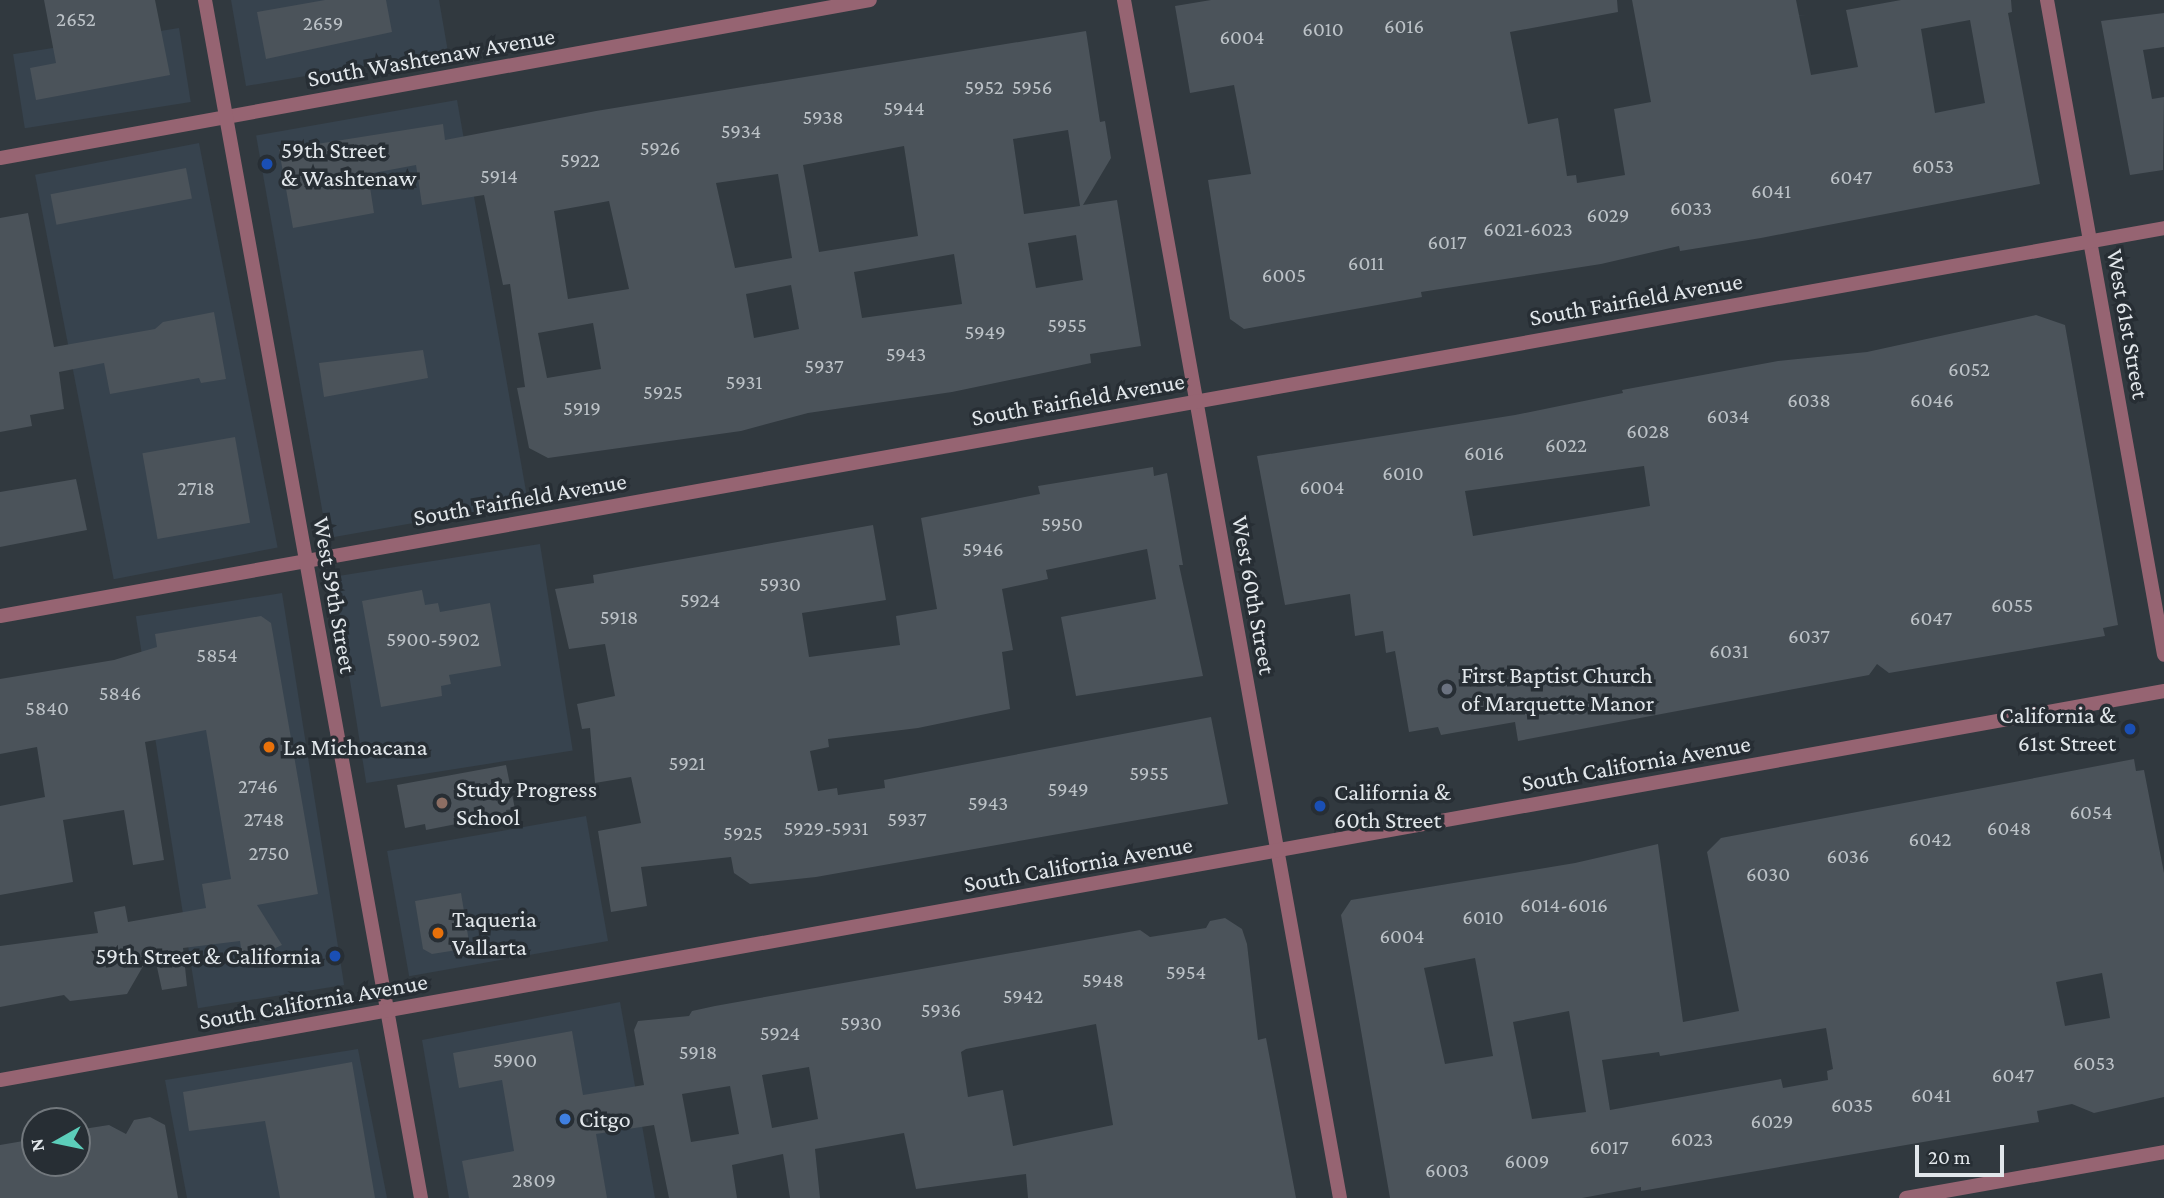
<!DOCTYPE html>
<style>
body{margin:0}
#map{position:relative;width:2164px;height:1198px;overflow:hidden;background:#31393f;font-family:"Crimson Pro",serif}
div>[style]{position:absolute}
.built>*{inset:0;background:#37434e;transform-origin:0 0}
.building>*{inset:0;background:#4b535a;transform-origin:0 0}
.minor>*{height:14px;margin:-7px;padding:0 7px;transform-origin:7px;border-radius:7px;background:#966472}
.tertiary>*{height:14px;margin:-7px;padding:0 7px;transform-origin:7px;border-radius:7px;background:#966472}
.dots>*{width:19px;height:19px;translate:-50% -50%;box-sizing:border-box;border:4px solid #272e34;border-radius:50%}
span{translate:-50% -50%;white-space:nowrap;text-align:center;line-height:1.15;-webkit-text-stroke:7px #272e34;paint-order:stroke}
.number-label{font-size:21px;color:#bcc2c7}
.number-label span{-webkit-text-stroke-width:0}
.street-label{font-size:24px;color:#e2e7eb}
.poi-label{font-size:24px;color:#e2e7eb}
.left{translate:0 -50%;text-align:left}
.right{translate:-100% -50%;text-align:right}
.north{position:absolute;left:21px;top:1107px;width:70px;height:70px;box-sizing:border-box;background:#272e34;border:2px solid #72787d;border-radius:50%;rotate:261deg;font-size:19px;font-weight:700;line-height:28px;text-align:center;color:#e2e7eb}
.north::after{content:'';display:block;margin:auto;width:24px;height:32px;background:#5cceba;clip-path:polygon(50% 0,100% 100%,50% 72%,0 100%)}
.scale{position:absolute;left:1915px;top:1145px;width:89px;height:32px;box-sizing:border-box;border:4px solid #e2e7eb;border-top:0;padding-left:9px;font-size:21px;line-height:24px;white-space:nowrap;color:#e2e7eb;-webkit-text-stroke:5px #272e34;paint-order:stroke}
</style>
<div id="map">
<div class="built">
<div style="clip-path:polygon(231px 0,439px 0,448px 52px,246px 86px)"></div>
<div style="left:179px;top:28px;width:75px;height:168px;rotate:81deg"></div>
<div style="left:457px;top:100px;width:409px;height:204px;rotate:80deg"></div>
<div style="left:199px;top:143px;width:412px;height:167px;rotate:79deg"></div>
<div style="left:540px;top:544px;width:209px;height:209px;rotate:81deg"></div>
<div style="left:282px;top:593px;width:397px;height:148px;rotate:81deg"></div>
<div style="left:586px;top:816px;width:127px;height:202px;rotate:80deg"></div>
<div style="clip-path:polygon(620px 1002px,655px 1198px,449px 1198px,422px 1040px)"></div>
<div style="clip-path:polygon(358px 1049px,387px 1198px,187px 1198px,165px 1080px)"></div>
</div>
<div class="building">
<div style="clip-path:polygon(44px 0,155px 0,170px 75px,36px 100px,30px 68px,56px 63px)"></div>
<div style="clip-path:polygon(325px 0,386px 0,392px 32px,266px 59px,257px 12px)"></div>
<div style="clip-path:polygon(evenodd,1211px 0,1617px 0,1618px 12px,1510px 32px,1528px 124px,1558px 118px,1567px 176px,1576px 175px,1577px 183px,1625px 175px,1614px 109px,1651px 102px,1632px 0,1796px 0,1811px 75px,1858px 67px,1846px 10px,1901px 0,2011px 0,2012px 12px,2008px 13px,2040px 184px,1761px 238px,1680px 251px,1679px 246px,1601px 264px,1421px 292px,1422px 297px,1244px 329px,1230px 319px,1208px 180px,1251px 174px,1234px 85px,1190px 93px,1175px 6px,1211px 0,1970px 20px,1985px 103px,1935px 113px,1921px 29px,1970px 20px)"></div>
<div style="clip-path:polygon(2164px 13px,2164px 47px,2143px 50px,2152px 99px,2164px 97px,2163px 170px,2130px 175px,2101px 21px)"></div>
<div style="clip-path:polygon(evenodd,1086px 31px,1100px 122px,1105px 121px,1111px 158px,1083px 205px,1117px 200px,1141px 346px,1090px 354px,1091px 363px,952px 392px,808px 413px,741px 431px,548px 458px,529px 448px,517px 388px,525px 387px,510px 284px,503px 285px,484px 195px,422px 205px,416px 165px,368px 174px,374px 213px,293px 228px,279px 150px,443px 124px,445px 140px,596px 111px,1086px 31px,1068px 130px,1080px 206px,1024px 214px,1013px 139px,1068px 130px,1086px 31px,904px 146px,918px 236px,819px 252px,803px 165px,904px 146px,1086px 31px,778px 174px,792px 258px,735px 268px,716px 183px,778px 174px,1086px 31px,609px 201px,629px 289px,568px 299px,554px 211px,609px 201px,1086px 31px,1076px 235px,1083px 280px,1036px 288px,1028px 243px,1076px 235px,1086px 31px,954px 254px,962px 304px,862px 318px,854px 272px,954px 254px,1086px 31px,791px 285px,799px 329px,754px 338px,746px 294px,791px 285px,1086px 31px,593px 323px,601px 369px,547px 378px,538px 333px,593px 323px)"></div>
<div style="left:186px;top:168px;width:31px;height:138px;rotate:79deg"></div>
<div style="clip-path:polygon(28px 213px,54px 347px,155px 329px,163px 322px,214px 312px,226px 379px,201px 383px,199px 378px,110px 394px,104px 363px,59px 372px,64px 409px,30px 415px,32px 426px,0 432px,0 218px)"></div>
<div style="clip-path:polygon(evenodd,2036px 315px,2065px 325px,2118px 625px,2103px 628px,2105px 636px,1889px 673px,1877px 664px,1869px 675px,1518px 741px,1515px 722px,1441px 735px,1438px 727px,1409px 732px,1395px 651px,1386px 653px,1383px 631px,1355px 636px,1350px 594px,1285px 605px,1257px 456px,1515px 415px,1623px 393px,1622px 390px,1778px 361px,1867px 352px,2036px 315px,1644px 466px,1650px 506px,1473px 536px,1465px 491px,1644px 466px)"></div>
<div style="clip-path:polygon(423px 350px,428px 378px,324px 397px,319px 363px)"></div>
<div style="left:235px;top:437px;width:87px;height:94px;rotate:80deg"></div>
<div style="clip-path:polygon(1153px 467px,1154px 476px,1167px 473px,1183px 565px,1179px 565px,1203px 676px,1076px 696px,1061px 617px,1156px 599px,1147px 549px,1046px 570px,1048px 579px,1002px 589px,1013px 650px,1002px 652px,1010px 709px,918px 728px,828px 739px,829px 747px,810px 751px,818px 791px,837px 788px,838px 795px,885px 788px,884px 780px,1211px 717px,1228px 804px,816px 877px,750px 884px,734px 873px,731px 857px,641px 867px,647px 906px,611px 912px,598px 831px,641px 823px,631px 777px,595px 783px,590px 728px,582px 729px,577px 704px,615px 696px,605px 644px,569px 649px,555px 589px,594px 583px,593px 575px,873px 525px,886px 600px,802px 613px,809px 657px,900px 645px,896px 616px,937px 609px,921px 518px,1040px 494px,1038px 486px)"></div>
<div style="clip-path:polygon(76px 479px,87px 530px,0 547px,0 492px)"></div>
<div style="clip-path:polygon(422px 590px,425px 605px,438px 603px,440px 612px,490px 603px,501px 666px,449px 675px,451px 684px,441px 686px,442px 696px,381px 707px,362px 601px)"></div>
<div style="clip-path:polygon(261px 616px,271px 623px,318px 894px,257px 905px,282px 945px,243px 963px,240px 941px,183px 948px,187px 986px,162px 990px,153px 949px,127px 994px,70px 1001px,64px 995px,0 1007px,0 946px,98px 933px,94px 912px,125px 906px,128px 922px,206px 908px,202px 884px,231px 879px,206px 730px,145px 742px,164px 860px,133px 865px,124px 810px,63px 820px,73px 882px,0 895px,0 806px,45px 797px,37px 747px,0 754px,0 679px,114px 660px,157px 647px,155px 634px)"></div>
<div style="clip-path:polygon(evenodd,2134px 759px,2136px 771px,2144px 770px,2164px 873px,2164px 1097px,2094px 1113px,2072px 1104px,2037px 1111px,2039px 1122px,1641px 1191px,1641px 1187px,1582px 1198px,1390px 1198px,1341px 915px,1351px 900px,1575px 863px,1658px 844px,1683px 1022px,1739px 1011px,1707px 852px,1721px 838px,2134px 759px,1475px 958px,1493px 1056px,1445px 1064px,1424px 968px,1475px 958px,2134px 759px,2102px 973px,2110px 1018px,2065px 1026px,2056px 982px,2102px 973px,2134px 759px,1569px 1011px,1586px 1112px,1532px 1119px,1513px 1022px,1569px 1011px,2134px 759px,1826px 1028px,1833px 1069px,1827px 1071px,1828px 1080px,1783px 1088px,1781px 1079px,1610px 1110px,1602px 1060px,1659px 1052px,1660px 1056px,1826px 1028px)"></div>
<div style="clip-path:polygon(506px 765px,515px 809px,506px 810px,507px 814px,426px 830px,425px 824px,405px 828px,397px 785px)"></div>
<div style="clip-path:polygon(461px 893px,470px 948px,432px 954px,423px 949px,415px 901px)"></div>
<div style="clip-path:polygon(evenodd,1225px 918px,1242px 929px,1247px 944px,1258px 1040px,1266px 1038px,1296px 1198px,1028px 1198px,1026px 1174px,916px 1189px,904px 1133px,815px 1149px,820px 1198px,790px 1198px,783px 1154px,732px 1165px,737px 1198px,669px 1198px,654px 1125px,596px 1134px,607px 1198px,469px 1198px,462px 1161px,514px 1151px,502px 1080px,459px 1088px,453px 1053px,572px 1031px,583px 1095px,644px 1085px,634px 1030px,638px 1021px,689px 1016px,692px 1011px,715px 1006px,1140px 930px,1150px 937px,1206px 928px,1210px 921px,1225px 918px,1096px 1024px,1113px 1125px,1013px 1146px,1003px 1090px,968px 1097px,961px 1052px,966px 1049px,1096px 1024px,1225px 918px,809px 1067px,818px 1119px,772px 1128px,762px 1075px,809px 1067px,1225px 918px,730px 1086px,739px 1134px,691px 1142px,682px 1094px,730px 1086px)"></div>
<div style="clip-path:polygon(352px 1062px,375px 1198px,280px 1198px,265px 1121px,189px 1131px,183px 1092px)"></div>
<div style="clip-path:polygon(150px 1117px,165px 1125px,178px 1198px,0 1198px,0 1145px,35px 1139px,35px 1163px,77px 1163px,77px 1130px,109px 1125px,126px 1134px,134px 1120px)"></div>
</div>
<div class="minor">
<div style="left:1124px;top:0;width:1217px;rotate:79.78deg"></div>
<div style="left:2047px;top:0;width:665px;rotate:79.87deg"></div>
<div style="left:0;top:158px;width:884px;rotate:-10.29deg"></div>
<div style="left:0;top:616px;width:2199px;rotate:-10.16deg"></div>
<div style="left:1906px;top:1198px;width:262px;rotate:-10.1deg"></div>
</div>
<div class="tertiary">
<div style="left:205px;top:0;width:1217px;rotate:79.78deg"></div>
<div style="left:0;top:1080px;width:2199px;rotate:-10.19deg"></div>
</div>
<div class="dots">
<div style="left:267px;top:164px;background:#1a4fb4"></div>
<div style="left:1447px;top:689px;background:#6b7280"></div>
<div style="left:2130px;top:729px;background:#1a4fb4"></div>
<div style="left:269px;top:747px;background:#e8710a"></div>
<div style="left:442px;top:803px;background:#8d6e63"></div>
<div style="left:1320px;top:806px;background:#1a4fb4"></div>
<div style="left:438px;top:933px;background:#e8710a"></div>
<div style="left:335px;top:956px;background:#1a4fb4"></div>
<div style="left:565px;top:1119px;background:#3f7fe0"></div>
</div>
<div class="number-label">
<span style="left:76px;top:19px">2652</span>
<span style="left:323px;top:23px">2659</span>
<span style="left:1404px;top:26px">6016</span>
<span style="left:1323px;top:29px">6010</span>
<span style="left:1242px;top:37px">6004</span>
<span style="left:984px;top:87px">5952</span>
<span style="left:1032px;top:87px">5956</span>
<span style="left:904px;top:108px">5944</span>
<span style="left:823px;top:117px">5938</span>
<span style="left:741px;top:131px">5934</span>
<span style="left:660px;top:148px">5926</span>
<span style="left:580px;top:160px">5922</span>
<span style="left:1933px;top:166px">6053</span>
<span style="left:499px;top:176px">5914</span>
<span style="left:1851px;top:177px">6047</span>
<span style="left:1771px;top:191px">6041</span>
<span style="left:1691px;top:208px">6033</span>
<span style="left:1608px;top:215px">6029</span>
<span style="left:1528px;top:229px">6021-6023</span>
<span style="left:1447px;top:242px">6017</span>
<span style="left:1366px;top:263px">6011</span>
<span style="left:1284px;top:275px">6005</span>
<span style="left:1067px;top:325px">5955</span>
<span style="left:985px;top:332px">5949</span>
<span style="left:906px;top:354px">5943</span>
<span style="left:824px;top:366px">5937</span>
<span style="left:1969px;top:369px">6052</span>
<span style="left:744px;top:382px">5931</span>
<span style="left:663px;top:392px">5925</span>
<span style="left:1809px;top:400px">6038</span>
<span style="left:1932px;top:400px">6046</span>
<span style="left:582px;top:408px">5919</span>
<span style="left:1728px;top:416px">6034</span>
<span style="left:1648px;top:431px">6028</span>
<span style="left:1566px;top:445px">6022</span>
<span style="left:1484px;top:453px">6016</span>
<span style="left:1403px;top:473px">6010</span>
<span style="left:1322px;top:487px">6004</span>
<span style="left:196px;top:488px">2718</span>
<span style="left:1062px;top:524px">5950</span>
<span style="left:983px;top:549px">5946</span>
<span style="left:780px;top:584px">5930</span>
<span style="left:700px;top:600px">5924</span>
<span style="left:2012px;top:605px">6055</span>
<span style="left:619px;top:617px">5918</span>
<span style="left:1931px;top:618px">6047</span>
<span style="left:1809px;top:636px">6037</span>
<span style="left:433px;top:639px">5900-5902</span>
<span style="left:1729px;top:651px">6031</span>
<span style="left:217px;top:655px">5854</span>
<span style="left:120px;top:693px">5846</span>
<span style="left:47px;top:708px">5840</span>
<span style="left:687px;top:763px">5921</span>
<span style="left:1149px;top:773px">5955</span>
<span style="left:258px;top:786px">2746</span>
<span style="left:1068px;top:789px">5949</span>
<span style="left:988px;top:803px">5943</span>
<span style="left:2091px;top:812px">6054</span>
<span style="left:264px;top:819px">2748</span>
<span style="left:907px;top:819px">5937</span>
<span style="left:826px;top:828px">5929-5931</span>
<span style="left:2009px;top:828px">6048</span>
<span style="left:743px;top:833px">5925</span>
<span style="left:1930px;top:839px">6042</span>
<span style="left:269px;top:853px">2750</span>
<span style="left:1848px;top:856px">6036</span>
<span style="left:1768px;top:874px">6030</span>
<span style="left:1564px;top:905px">6014-6016</span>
<span style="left:1483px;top:917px">6010</span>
<span style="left:1402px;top:936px">6004</span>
<span style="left:1186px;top:972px">5954</span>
<span style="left:1103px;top:980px">5948</span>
<span style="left:1023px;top:996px">5942</span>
<span style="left:941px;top:1010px">5936</span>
<span style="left:861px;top:1023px">5930</span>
<span style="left:780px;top:1033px">5924</span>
<span style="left:698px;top:1052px">5918</span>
<span style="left:515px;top:1060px">5900</span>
<span style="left:2094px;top:1063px">6053</span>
<span style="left:2013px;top:1075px">6047</span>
<span style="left:1931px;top:1095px">6041</span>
<span style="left:1852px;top:1105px">6035</span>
<span style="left:1772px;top:1121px">6029</span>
<span style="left:1692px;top:1139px">6023</span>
<span style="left:1609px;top:1147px">6017</span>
<span style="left:1527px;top:1161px">6009</span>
<span style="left:1447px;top:1170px">6003</span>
<span style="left:534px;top:1180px">2809</span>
</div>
<div class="street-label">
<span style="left:431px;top:57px;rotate:-10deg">South Washtenaw Avenue</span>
<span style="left:1636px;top:299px;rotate:-10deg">South Fairfield Avenue</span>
<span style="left:2128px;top:324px;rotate:80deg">West 61st Street</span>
<span style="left:1078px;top:399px;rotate:-10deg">South Fairfield Avenue</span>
<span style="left:520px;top:499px;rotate:-10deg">South Fairfield Avenue</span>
<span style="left:335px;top:595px;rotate:80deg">West 59th Street</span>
<span style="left:1254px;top:595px;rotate:80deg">West 60th Street</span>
<span style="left:1636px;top:763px;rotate:-10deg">South California Avenue</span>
<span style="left:1078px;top:864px;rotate:-10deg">South California Avenue</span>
<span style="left:313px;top:1001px;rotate:-10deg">South California Avenue</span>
</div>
<div class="poi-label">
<span class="left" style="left:281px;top:164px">59th Street<br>&amp; Washtenaw</span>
<span class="left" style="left:1461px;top:689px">First Baptist Church<br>of Marquette Manor</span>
<span class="right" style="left:2116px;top:729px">California &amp;<br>61st Street</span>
<span class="left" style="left:283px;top:747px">La Michoacana</span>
<span class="left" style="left:456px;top:803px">Study Progress<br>School</span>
<span class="left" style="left:1334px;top:806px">California &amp;<br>60th Street</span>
<span class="left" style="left:452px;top:933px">Taqueria<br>Vallarta</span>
<span class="right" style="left:321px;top:956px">59th Street &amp; California</span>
<span class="left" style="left:579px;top:1119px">Citgo</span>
</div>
<div class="north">N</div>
<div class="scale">20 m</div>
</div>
